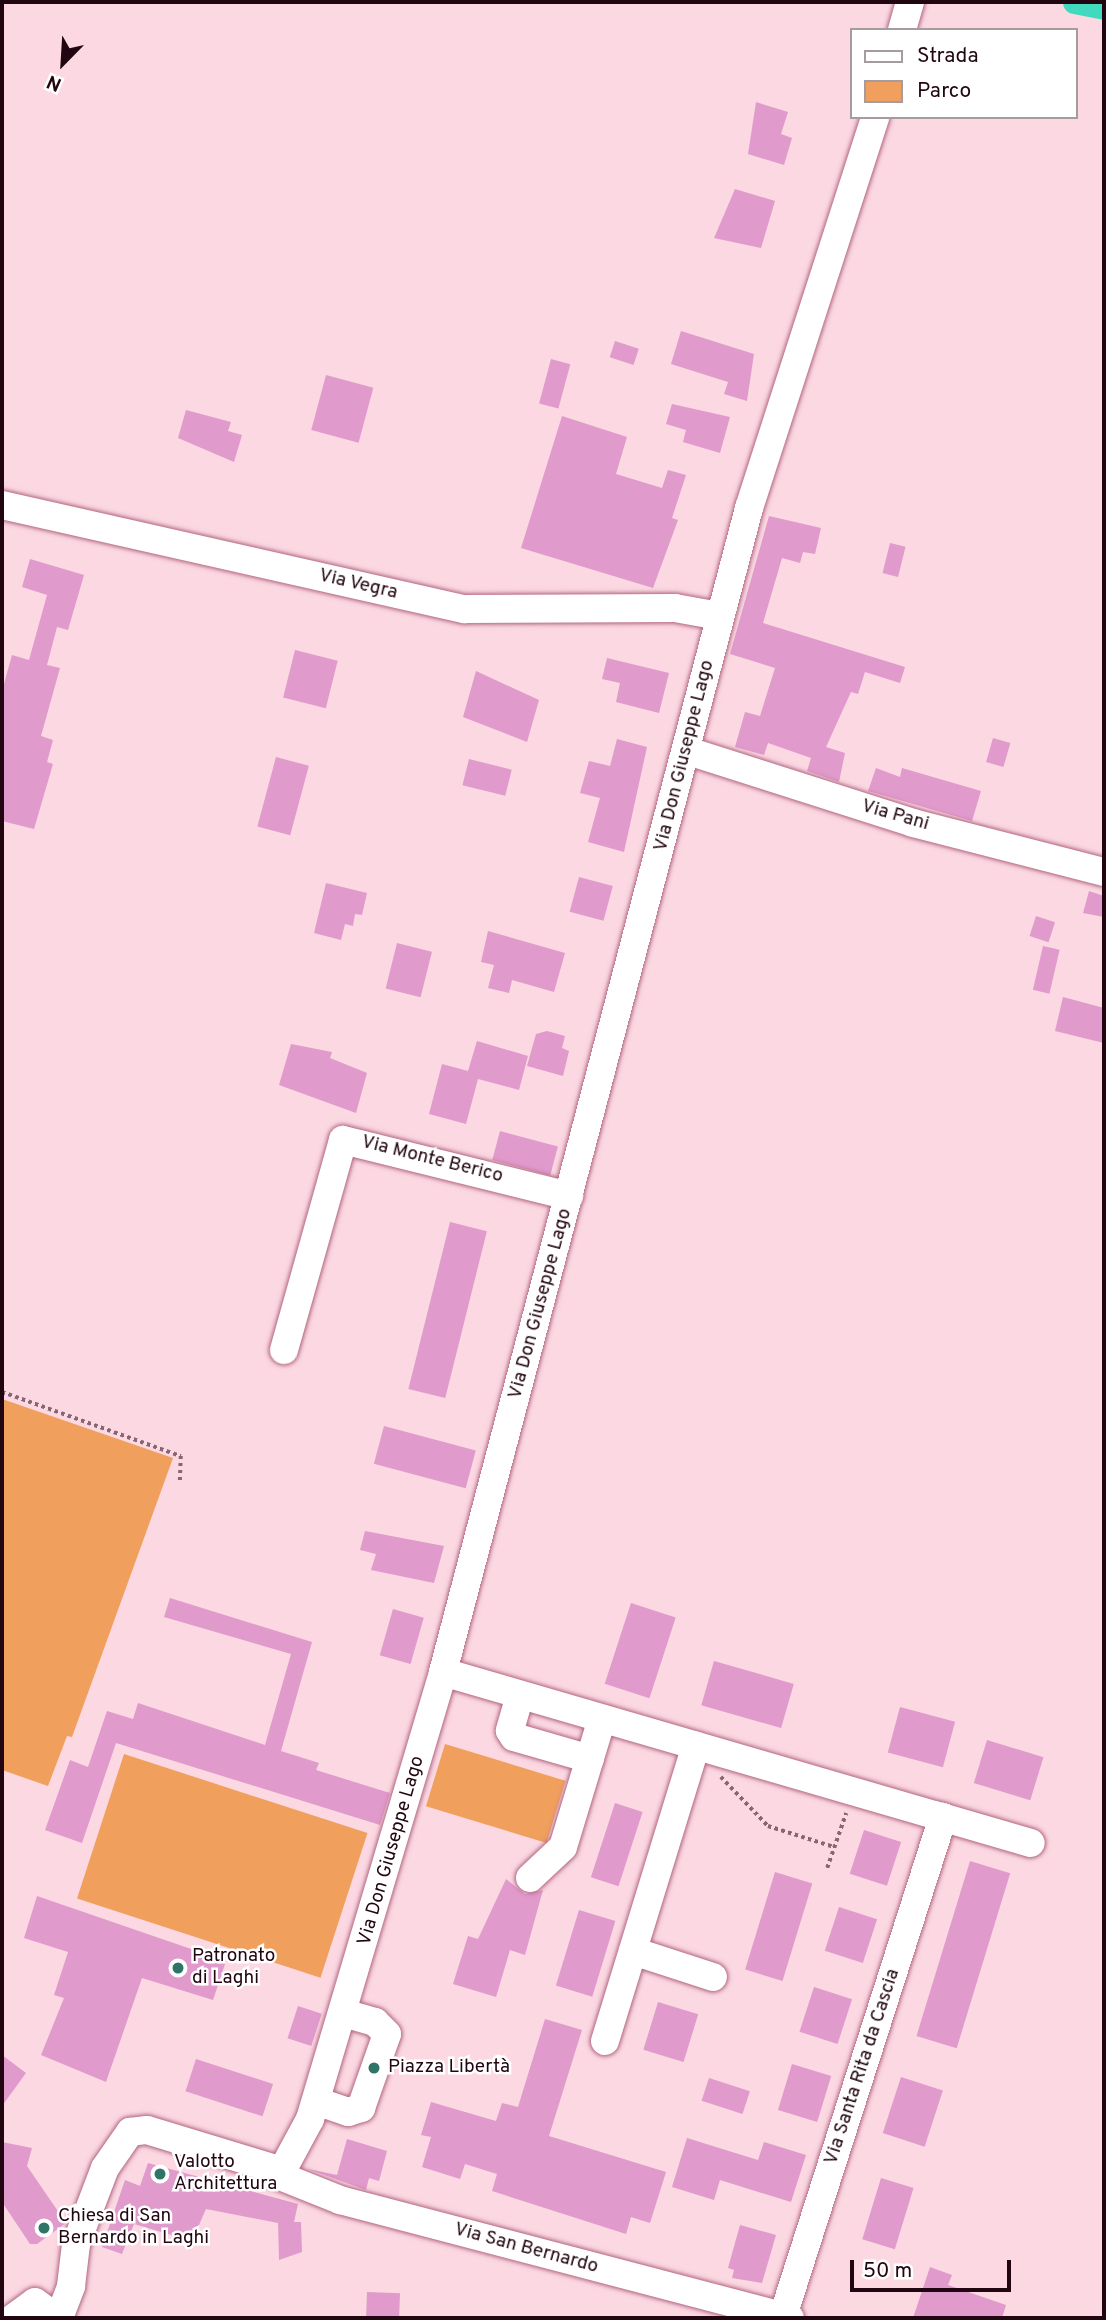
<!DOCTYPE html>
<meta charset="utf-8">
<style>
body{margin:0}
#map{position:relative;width:1106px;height:2320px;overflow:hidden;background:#fbd8e2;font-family:Overpass,sans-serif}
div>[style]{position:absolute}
.green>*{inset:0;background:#f09f5d;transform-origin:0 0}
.canal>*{height:23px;margin:-11.5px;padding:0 11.5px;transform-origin:11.5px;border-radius:11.5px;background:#41dabf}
.building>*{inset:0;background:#e09acc;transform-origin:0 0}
.path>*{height:3.5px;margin-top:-1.75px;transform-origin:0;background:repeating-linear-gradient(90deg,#856671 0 3.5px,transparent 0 7px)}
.roads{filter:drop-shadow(0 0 2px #b36581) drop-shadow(0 0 2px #b36581)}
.minor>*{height:28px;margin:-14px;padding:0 14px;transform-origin:14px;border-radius:14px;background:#fff}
.dots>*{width:19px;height:19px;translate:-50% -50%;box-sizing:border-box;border:4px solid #fff;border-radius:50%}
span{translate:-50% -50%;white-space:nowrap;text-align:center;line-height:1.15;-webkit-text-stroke:5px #fff;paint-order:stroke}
.street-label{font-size:19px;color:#210510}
.poi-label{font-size:19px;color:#210510}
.left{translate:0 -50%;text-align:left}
.frame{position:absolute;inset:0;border:4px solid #210510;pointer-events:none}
.legend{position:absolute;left:850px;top:28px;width:228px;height:91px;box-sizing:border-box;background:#fff;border:2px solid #a69b9f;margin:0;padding:9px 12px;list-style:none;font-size:21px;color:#210510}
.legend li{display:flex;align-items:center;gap:14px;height:35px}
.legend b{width:35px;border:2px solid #a69b9f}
.north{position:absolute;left:28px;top:28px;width:70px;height:70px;-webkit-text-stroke:5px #fff;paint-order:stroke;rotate:204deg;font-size:19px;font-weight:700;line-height:28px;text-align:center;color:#210510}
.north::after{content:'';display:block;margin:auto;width:24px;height:32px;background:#210510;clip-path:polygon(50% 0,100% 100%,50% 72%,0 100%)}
.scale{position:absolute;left:850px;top:2260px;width:161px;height:32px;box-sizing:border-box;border:4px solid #210510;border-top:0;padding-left:9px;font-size:21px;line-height:24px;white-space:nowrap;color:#210510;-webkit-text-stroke:5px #fff;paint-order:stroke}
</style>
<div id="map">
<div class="green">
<div style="clip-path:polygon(2px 1399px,173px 1458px,72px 1737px,67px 1736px,48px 1786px,2px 1770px)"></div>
<div style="left:445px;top:1744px;width:126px;height:65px;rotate:17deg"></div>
<div style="left:124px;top:1754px;width:256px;height:152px;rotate:18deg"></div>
</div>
<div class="canal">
<div style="left:1074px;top:2px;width:31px;rotate:11deg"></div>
</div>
<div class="building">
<div style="clip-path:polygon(756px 102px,788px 112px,781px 134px,792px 138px,784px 165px,748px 154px)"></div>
<div style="clip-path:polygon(735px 189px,775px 201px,761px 248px,714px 238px)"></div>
<div style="clip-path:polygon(681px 331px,754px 354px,747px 401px,724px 394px,728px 382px,671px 364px)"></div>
<div style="left:615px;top:341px;width:25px;height:17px;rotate:18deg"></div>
<div style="left:551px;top:359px;width:20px;height:46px;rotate:15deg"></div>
<div style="left:326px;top:375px;width:49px;height:57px;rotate:15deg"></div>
<div style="clip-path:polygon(672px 404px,730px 417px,720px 453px,683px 442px,686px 430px,666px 424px)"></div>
<div style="clip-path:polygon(186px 410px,231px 422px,228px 431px,242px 435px,234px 462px,178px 438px)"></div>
<div style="clip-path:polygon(562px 416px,627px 437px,616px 474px,662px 488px,668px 470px,686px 475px,672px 518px,678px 520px,653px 588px,521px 548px)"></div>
<div style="clip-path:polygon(769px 516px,821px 528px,815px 554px,803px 552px,800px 563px,782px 558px,763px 623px,905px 667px,900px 683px,865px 672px,858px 694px,851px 692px,826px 747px,845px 753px,839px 782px,807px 771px,811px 758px,768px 743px,764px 755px,735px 747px,745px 712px,760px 716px,775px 668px,730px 654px)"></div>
<div style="left:890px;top:543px;width:16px;height:31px;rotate:14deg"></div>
<div style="clip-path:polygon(30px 559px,84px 575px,68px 630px,57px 627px,47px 665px,60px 668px,41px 736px,53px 740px,47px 762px,53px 764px,34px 829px,2px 821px,2px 691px,12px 655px,29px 660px,47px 595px,22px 587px)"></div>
<div style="left:295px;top:650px;width:44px;height:49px;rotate:14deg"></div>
<div style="clip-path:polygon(607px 658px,669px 673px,659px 713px,616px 702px,620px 683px,602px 679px)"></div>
<div style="clip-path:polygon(476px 671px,539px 700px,527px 742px,463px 717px)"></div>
<div style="left:993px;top:738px;width:18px;height:25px;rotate:16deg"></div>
<div style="clip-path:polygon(617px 739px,647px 747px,624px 852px,588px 842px,600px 798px,580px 793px,589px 761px,610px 766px)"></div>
<div style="left:276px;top:757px;width:34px;height:72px;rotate:15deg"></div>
<div style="left:469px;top:759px;width:44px;height:27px;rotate:14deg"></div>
<div style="clip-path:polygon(876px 768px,900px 777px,902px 768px,981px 791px,972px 821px,868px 791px)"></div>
<div style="left:579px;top:877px;width:35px;height:36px;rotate:15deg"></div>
<div style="clip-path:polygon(326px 883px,367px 893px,362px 915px,355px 914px,353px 926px,345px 924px,341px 940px,314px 933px)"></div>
<div style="clip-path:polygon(1089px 891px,1104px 896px,1104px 917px,1083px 913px)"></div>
<div style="left:1036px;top:916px;width:20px;height:21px;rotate:18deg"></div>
<div style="clip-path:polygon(488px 931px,565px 953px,554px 992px,512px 980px,509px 993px,488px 988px,494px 965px,481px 962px)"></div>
<div style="left:397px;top:943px;width:36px;height:47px;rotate:14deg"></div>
<div style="left:1043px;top:946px;width:17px;height:45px;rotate:13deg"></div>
<div style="clip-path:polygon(1063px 997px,1104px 1008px,1104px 1043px,1055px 1031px)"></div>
<div style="clip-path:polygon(547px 1031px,565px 1036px,562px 1048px,569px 1051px,563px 1076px,527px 1066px,536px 1034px)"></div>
<div style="clip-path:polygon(477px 1041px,528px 1056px,519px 1090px,478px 1079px,466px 1124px,429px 1114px,442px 1064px,468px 1071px)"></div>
<div style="clip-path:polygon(291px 1044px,332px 1052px,330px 1058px,367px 1073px,356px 1113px,279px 1085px)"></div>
<div style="left:500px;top:1131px;width:60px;height:30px;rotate:15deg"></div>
<div style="left:450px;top:1222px;width:38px;height:172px;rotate:14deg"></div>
<div style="left:384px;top:1426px;width:95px;height:39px;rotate:15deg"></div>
<div style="clip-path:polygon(365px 1531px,444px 1546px,434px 1583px,371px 1570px,376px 1554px,360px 1550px)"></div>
<div style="clip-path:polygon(170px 1598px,312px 1642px,281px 1751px,319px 1763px,316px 1770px,390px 1793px,380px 1825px,116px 1743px,82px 1843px,45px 1830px,70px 1760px,88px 1767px,107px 1711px,133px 1719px,138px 1703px,265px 1745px,291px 1654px,164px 1617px)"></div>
<div style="left:631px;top:1603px;width:47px;height:85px;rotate:18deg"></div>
<div style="left:393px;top:1609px;width:32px;height:48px;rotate:16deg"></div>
<div style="left:714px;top:1661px;width:83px;height:46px;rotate:16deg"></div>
<div style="left:900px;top:1707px;width:57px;height:47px;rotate:15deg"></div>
<div style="left:987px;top:1740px;width:59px;height:45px;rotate:17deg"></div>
<div style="left:615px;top:1803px;width:29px;height:78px;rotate:18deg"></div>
<div style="left:864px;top:1830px;width:39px;height:46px;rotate:18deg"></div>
<div style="left:970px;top:1861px;width:42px;height:183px;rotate:17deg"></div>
<div style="left:775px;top:1872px;width:39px;height:102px;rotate:17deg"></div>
<div style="clip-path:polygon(506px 1879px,525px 1894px,543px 1890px,525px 1955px,510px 1950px,496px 1997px,453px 1984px,468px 1936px,478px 1939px)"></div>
<div style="clip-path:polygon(37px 1896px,226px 1961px,213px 2000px,142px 1978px,106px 2082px,41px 2055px,64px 1998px,54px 1995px,68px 1952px,24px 1938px)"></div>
<div style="left:839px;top:1907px;width:40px;height:46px;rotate:18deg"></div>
<div style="left:579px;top:1910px;width:38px;height:79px;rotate:17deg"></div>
<div style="left:814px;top:1987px;width:40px;height:47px;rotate:18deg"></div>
<div style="left:658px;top:2002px;width:42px;height:50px;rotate:17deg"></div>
<div style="left:298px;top:2006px;width:25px;height:34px;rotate:18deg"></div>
<div style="clip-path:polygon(545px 2019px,582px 2030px,549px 2136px,666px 2172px,650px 2223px,631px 2217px,626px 2234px,492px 2191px,497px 2174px,465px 2164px,460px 2179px,422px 2167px,431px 2137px,421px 2135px,431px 2102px,496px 2121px,502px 2103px,518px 2107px)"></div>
<div style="clip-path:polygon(2px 2055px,26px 2073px,2px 2106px)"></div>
<div style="left:196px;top:2059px;width:81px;height:34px;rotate:18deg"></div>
<div style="left:792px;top:2064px;width:41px;height:48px;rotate:17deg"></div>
<div style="left:901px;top:2077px;width:44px;height:59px;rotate:18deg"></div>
<div style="left:709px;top:2078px;width:43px;height:24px;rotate:18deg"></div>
<div style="clip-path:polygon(687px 2138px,758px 2160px,764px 2142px,806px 2155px,791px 2202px,720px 2180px,714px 2200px,672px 2187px)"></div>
<div style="clip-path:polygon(347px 2139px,387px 2151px,379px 2181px,369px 2178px,366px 2190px,308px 2169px,337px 2175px)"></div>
<div style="clip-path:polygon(2px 2142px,32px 2148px,27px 2166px,66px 2223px,37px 2244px,30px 2244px,2px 2202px)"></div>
<div style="clip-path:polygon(148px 2163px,298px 2204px,294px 2222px,301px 2222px,302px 2252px,279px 2260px,278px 2223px,206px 2209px,192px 2241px,134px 2224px,122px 2254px,102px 2247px,125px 2180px,140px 2186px)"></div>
<div style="left:881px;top:2178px;width:34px;height:64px;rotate:17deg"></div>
<div style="clip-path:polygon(740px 2225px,776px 2235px,762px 2283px,732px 2278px,734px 2270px,728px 2268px)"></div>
<div style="clip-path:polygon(930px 2267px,952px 2275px,948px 2285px,1006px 2305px,1002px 2318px,913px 2318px)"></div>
<div style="left:367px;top:2292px;width:33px;height:26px;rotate:2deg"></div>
</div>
<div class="path">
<div style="left:2px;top:1392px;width:190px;rotate:19.7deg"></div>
<div style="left:181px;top:1456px;width:27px;rotate:92deg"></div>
<div style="left:721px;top:1777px;width:68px;rotate:46.2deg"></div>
<div style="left:768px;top:1826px;width:69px;rotate:17.7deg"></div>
<div style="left:827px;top:1868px;width:58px;rotate:-70.9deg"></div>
</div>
<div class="roads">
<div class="minor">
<div style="left:902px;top:30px;width:29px;rotate:-74deg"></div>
<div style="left:2px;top:505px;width:474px;rotate:12.7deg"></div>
<div style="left:464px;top:609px;width:211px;rotate:-0.3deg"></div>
<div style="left:675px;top:608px;width:45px;rotate:10.3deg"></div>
<div style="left:688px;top:751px;width:236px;rotate:17.7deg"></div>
<div style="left:913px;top:823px;width:197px;rotate:14.4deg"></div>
<div style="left:284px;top:1350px;width:218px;rotate:-74.3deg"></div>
<div style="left:343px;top:1140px;width:233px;rotate:13.9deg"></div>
<div style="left:443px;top:1672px;width:612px;rotate:16.22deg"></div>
<div style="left:520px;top:1695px;width:37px;rotate:106deg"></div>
<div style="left:510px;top:1731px;width:7px;rotate:56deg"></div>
<div style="left:514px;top:1737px;width:79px;rotate:16.1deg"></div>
<div style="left:530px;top:1878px;width:45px;rotate:-43.2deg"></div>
<div style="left:563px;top:1847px;width:134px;rotate:-73.1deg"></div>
<div style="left:633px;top:1951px;width:84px;rotate:18deg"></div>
<div style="left:605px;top:2041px;width:309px;rotate:-72.9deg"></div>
<div style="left:316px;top:2101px;width:34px;rotate:19deg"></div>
<div style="left:348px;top:2112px;width:14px;rotate:-17deg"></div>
<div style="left:361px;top:2108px;width:78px;rotate:-70.6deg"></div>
<div style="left:387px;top:2034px;width:17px;rotate:-135deg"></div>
<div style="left:375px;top:2022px;width:32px;rotate:-164deg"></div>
<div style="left:265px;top:2170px;width:81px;rotate:21.8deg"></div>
<div style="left:340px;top:2200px;width:465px;rotate:14.7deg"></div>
<div style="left:783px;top:2316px;width:524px;rotate:-72.22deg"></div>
<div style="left:13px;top:2318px;width:27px;rotate:-36deg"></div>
<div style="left:35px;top:2302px;width:27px;rotate:36deg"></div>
<div style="left:59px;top:2318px;width:34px;rotate:-69deg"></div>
<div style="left:71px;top:2286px;width:42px;rotate:-83.2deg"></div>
<div style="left:76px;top:2244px;width:81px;rotate:-69.1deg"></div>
<div style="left:105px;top:2168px;width:44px;rotate:-55.2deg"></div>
<div style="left:130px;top:2132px;width:17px;rotate:-7deg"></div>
<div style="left:147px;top:2130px;width:141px;rotate:16.9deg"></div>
<div style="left:282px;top:2171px;width:59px;rotate:-61.7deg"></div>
<div style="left:310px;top:2119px;width:466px;rotate:-73.4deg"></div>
<div style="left:443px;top:1672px;width:1204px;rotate:-75.27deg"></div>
<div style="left:749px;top:508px;width:411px;rotate:-72.1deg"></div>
</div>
</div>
<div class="dots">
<div style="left:178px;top:1968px;background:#307467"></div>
<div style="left:374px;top:2068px;background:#307467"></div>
<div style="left:160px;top:2174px;background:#307467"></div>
<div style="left:44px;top:2228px;background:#307467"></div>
</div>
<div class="street-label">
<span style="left:358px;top:585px;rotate:13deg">Via Vegra</span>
<span style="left:685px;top:756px;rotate:-76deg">Via Don Giuseppe Lago</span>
<span style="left:895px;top:816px;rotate:16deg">Via Pani</span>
<span style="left:432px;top:1160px;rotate:14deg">Via Monte Berico</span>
<span style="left:541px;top:1304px;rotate:-75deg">Via Don Giuseppe Lago</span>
<span style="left:392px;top:1851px;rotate:-74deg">Via Don Giuseppe Lago</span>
<span style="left:863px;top:2067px;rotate:-72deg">Via Santa Rita da Cascia</span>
<span style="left:526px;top:2249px;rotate:15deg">Via San Bernardo</span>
</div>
<div class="poi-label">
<span class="left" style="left:192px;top:1968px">Patronato<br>di Laghi</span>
<span class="left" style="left:388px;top:2068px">Piazza Libertà</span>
<span class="left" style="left:174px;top:2174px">Valotto<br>Architettura</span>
<span class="left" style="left:58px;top:2228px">Chiesa di San<br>Bernardo in Laghi</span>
</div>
<div class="frame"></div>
<ul class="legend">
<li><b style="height:9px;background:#fff"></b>Strada</li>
<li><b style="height:19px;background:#f09f5d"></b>Parco</li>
</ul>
<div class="north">N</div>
<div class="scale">50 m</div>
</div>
